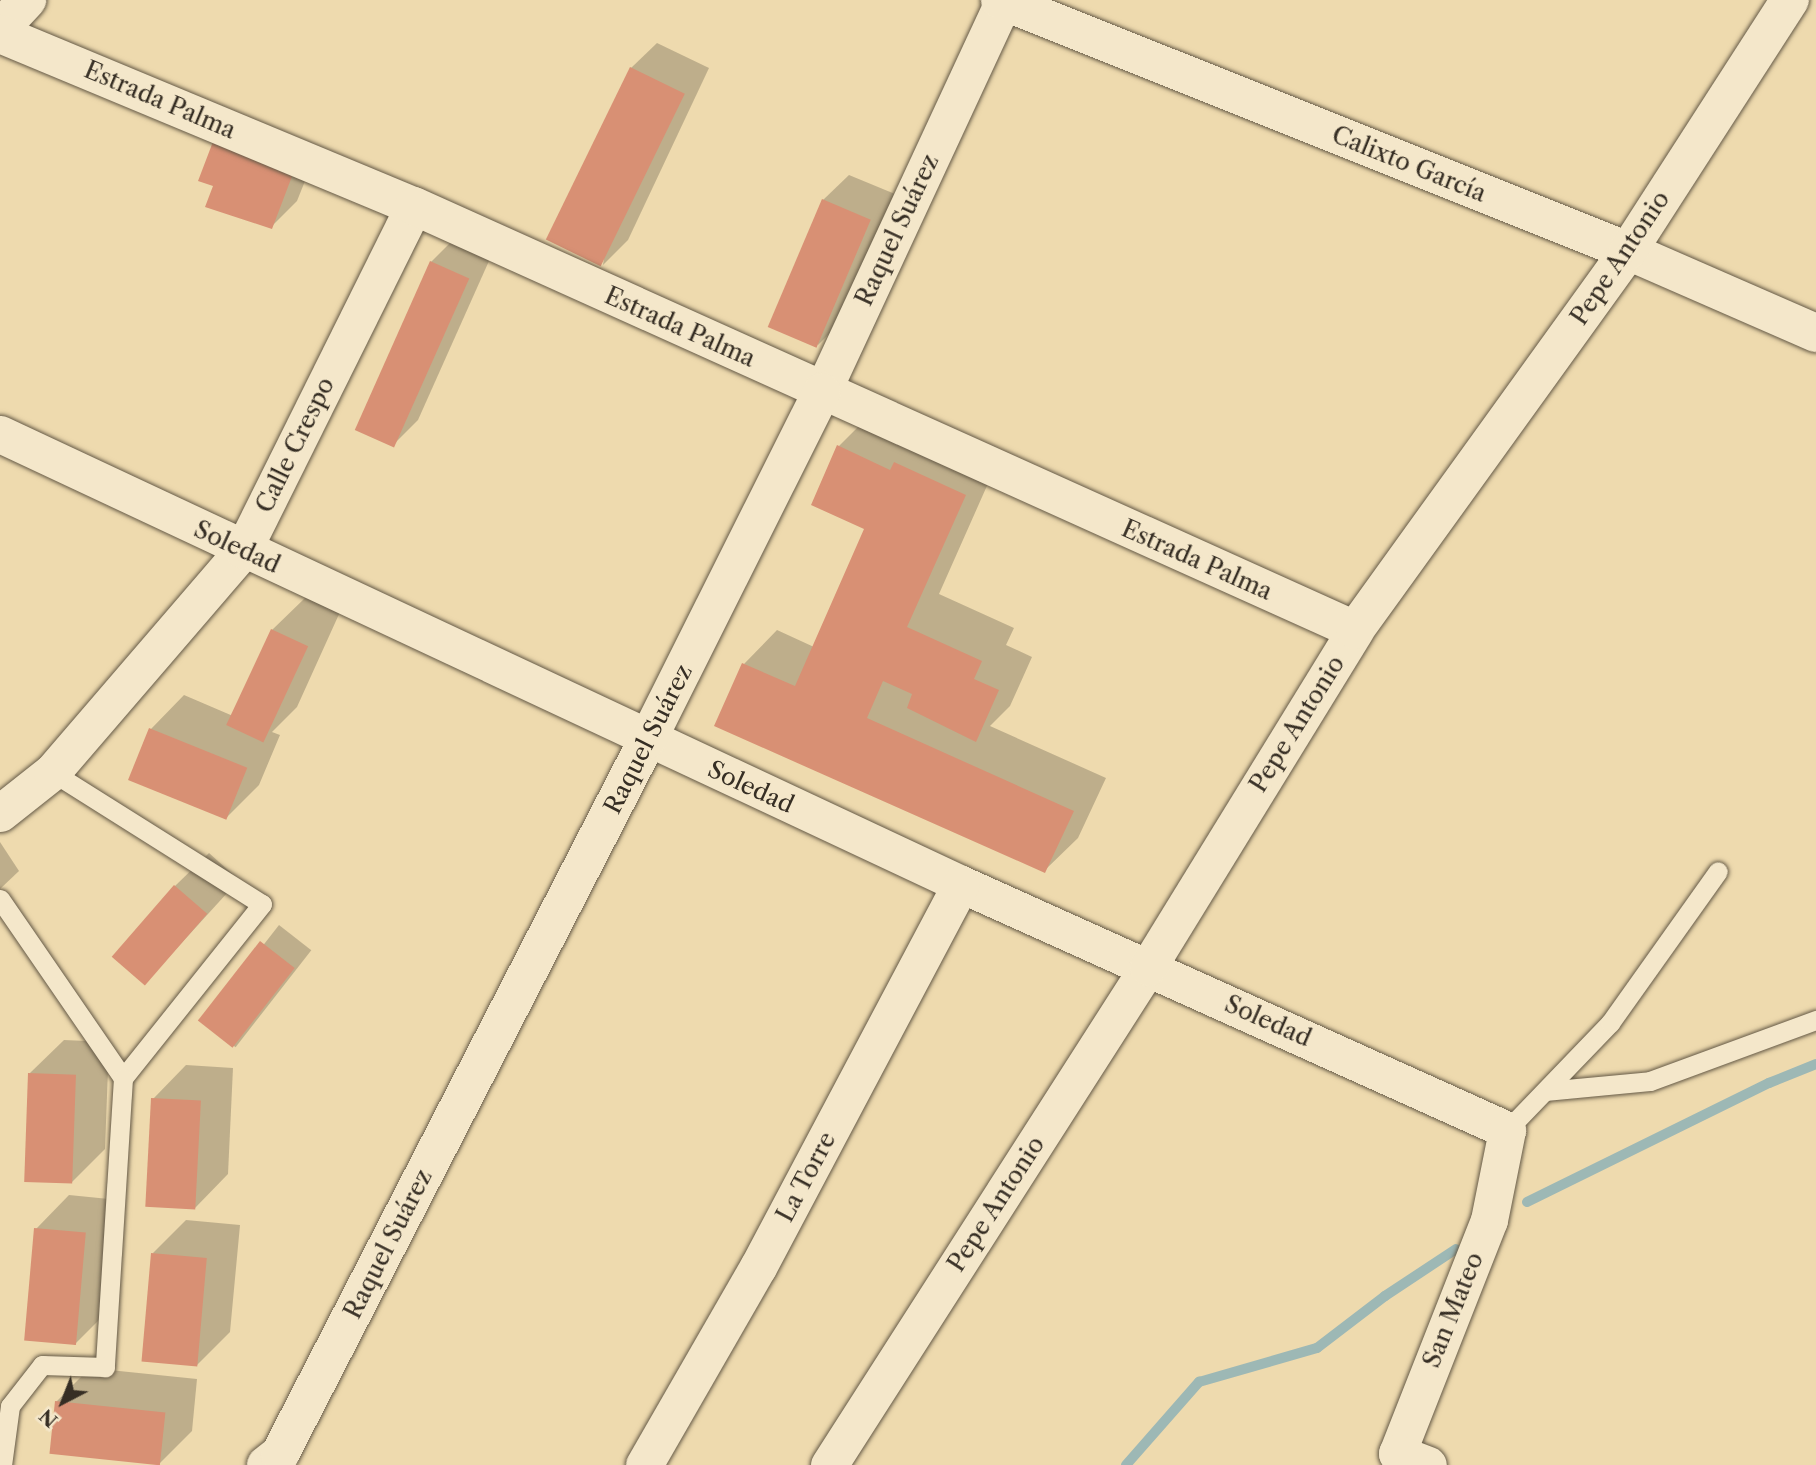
<!DOCTYPE html>
<meta charset="utf-8">
<style>
body{margin:0}
#map{position:relative;width:1816px;height:1465px;overflow:hidden;background:#eedaae;font-family:"Libre Caslon Text",serif}
div>[style]{position:absolute}
.shadow>*{inset:0;background:#0003;transform-origin:0 0}
.stream>*{height:10px;margin:-5px;padding:0 5px;transform-origin:5px;border-radius:5px;background:#9db8b5}
.building>*{inset:0;background:#d89074;transform-origin:0 0}
.roads{filter:drop-shadow(0 0 2px #645946) drop-shadow(0 0 2px #645946)}
.lane>*{height:19px;margin:-9.5px;padding:0 9.5px;transform-origin:9.5px;border-radius:9.5px;background:#f4e7ca}
.street>*{height:37px;margin:-18.5px;padding:0 18.5px;transform-origin:18.5px;border-radius:18.5px;background:#f4e7ca}
.secondary>*{height:38px;margin:-19px;padding:0 19px;transform-origin:19px;border-radius:19px;background:#f4e7ca}
span{translate:-50% -50%;white-space:nowrap;text-align:center;line-height:1.15;-webkit-text-stroke:5px #f4e7ca;paint-order:stroke}
.street-label{font-size:24px;color:#362e24}
.north{position:absolute;left:28px;top:1367px;width:70px;height:70px;-webkit-text-stroke:5px #f4e7ca;paint-order:stroke;rotate:222deg;font-size:19px;font-weight:700;line-height:28px;text-align:center;color:#362e24}
.north::after{content:'';display:block;margin:auto;width:24px;height:32px;background:#362e24;clip-path:polygon(50% 0,100% 100%,50% 72%,0 100%)}
</style>
<div id="map">
<div class="shadow">
<div style="clip-path:polygon(657px 43px,709px 68px,628px 240px,603px 265px,631px 68px)"></div>
<div style="clip-path:polygon(319px 146px,297px 201px,271px 227px,208px 205px)"></div>
<div style="clip-path:polygon(849px 175px,895px 194px,843px 320px,818px 345px,823px 200px)"></div>
<div style="clip-path:polygon(457px 236px,493px 252px,418px 420px,392px 446px,431px 262px)"></div>
<div style="clip-path:polygon(872px 413px,998px 461px,939px 594px,1014px 628px,1006px 645px,1032px 657px,1010px 706px,990px 726px,1106px 778px,1078px 838px,1044px 871px,744px 664px,777px 630px,814px 647px,866px 528px,839px 446px)"></div>
<div style="clip-path:polygon(306px 597px,340px 612px,297px 707px,272px 732px,280px 735px,259px 785px,226px 818px,151px 729px,184px 695px,233px 716px,272px 630px)"></div>
<div style="clip-path:polygon(0 842px,19px 871px,0 889px)"></div>
<div style="clip-path:polygon(209px 853px,239px 880px,145px 983px,175px 886px)"></div>
<div style="left:279px;top:925px;width:41px;height:123px;rotate:38deg"></div>
<div style="clip-path:polygon(64px 1040px,109px 1042px,105px 1149px,72px 1182px,30px 1073px)"></div>
<div style="clip-path:polygon(186px 1065px,233px 1068px,228px 1174px,195px 1208px,153px 1099px)"></div>
<div style="clip-path:polygon(69px 1195px,119px 1200px,108px 1311px,74px 1345px,36px 1229px)"></div>
<div style="clip-path:polygon(186px 1220px,240px 1225px,230px 1332px,197px 1365px,153px 1253px)"></div>
<div style="clip-path:polygon(90px 1368px,197px 1379px,192px 1431px,159px 1464px,56px 1402px)"></div>
</div>
<div class="stream">
<div style="left:1527px;top:1202px;width:270px;rotate:-26.2deg"></div>
<div style="left:1769px;top:1083px;width:51px;rotate:-22deg"></div>
<div style="left:1126px;top:1465px;width:111px;rotate:-48.7deg"></div>
<div style="left:1199px;top:1382px;width:123px;rotate:-16.1deg"></div>
<div style="left:1317px;top:1348px;width:86px;rotate:-37.4deg"></div>
<div style="left:1385px;top:1296px;width:85px;rotate:-33.5deg"></div>
</div>
<div class="building">
<div style="left:630px;top:67px;width:61px;height:192px;rotate:26deg"></div>
<div style="clip-path:polygon(214px 139px,294px 171px,272px 229px,205px 207px,213px 186px,198px 181px)"></div>
<div style="left:822px;top:199px;width:53px;height:139px;rotate:23deg"></div>
<div style="left:430px;top:261px;width:43px;height:185px;rotate:24deg"></div>
<div style="clip-path:polygon(837px 445px,890px 470px,894px 462px,966px 495px,907px 627px,982px 661px,974px 679px,999px 690px,976px 742px,907px 708px,912px 694px,883px 681px,867px 718px,1074px 811px,1045px 873px,714px 726px,742px 663px,795px 686px,864px 529px,811px 505px)"></div>
<div style="left:271px;top:629px;width:41px;height:106px;rotate:25deg"></div>
<div style="left:149px;top:728px;width:106px;height:56px;rotate:22deg"></div>
<div style="left:174px;top:885px;width:44px;height:95px;rotate:41deg"></div>
<div style="left:260px;top:941px;width:44px;height:101px;rotate:38deg"></div>
<div style="left:28px;top:1073px;width:48px;height:109px;rotate:2deg"></div>
<div style="left:151px;top:1098px;width:50px;height:109px;rotate:3deg"></div>
<div style="left:34px;top:1228px;width:52px;height:113px;rotate:5deg"></div>
<div style="left:151px;top:1253px;width:56px;height:109px;rotate:5deg"></div>
<div style="left:55px;top:1401px;width:111px;height:53px;rotate:6deg"></div>
</div>
<div class="roads">
<div class="lane">
<div style="left:52px;top:772px;width:248px;rotate:32.2deg"></div>
<div style="left:262px;top:904px;width:223px;rotate:128.6deg"></div>
<div style="left:0;top:899px;width:217px;rotate:55.5deg"></div>
<div style="left:123px;top:1078px;width:290px;rotate:93.6deg"></div>
<div style="left:105px;top:1367px;width:63px;rotate:-178.2deg"></div>
<div style="left:42px;top:1365px;width:52px;rotate:128deg"></div>
<div style="left:10px;top:1406px;width:60px;rotate:97.7deg"></div>
<div style="left:1545px;top:1091px;width:105px;rotate:-5.4deg"></div>
<div style="left:1650px;top:1081px;width:177px;rotate:-20.2deg"></div>
<div style="left:1507px;top:1130px;width:149px;rotate:-46.1deg"></div>
<div style="left:1610px;top:1023px;width:186px;rotate:-54.6deg"></div>
</div>
<div class="street">
<div style="left:822px;top:392px;width:432px;rotate:-65.1deg"></div>
<div style="left:0;top:434px;width:1061px;rotate:25.09deg"></div>
<div style="left:961px;top:884px;width:599px;rotate:24.25deg"></div>
<div style="left:1507px;top:1130px;width:92px;rotate:101.3deg"></div>
<div style="left:1489px;top:1220px;width:251px;rotate:111.5deg"></div>
<div style="left:1397px;top:1453px;width:33px;rotate:21deg"></div>
<div style="left:0;top:813px;width:66px;rotate:-38.3deg"></div>
<div style="left:52px;top:772px;width:293px;rotate:-49.3deg"></div>
<div style="left:243px;top:550px;width:384px;rotate:-63.6deg"></div>
<div style="left:644px;top:1465px;width:228px;rotate:-60.1deg"></div>
<div style="left:758px;top:1267px;width:433px;rotate:-62.1deg"></div>
<div style="left:829px;top:1465px;width:591px;rotate:-57.36deg"></div>
<div style="left:1148px;top:967px;width:395px;rotate:-58.4deg"></div>
</div>
<div class="secondary">
<div style="left:1000px;top:0;width:676px;rotate:21.79deg"></div>
<div style="left:1628px;top:251px;width:205px;rotate:23.6deg"></div>
<div style="left:0;top:29px;width:40px;rotate:-47deg"></div>
<div style="left:0;top:34px;width:448px;rotate:22.6deg"></div>
<div style="left:414px;top:206px;width:1032px;rotate:24.26deg"></div>
<div style="left:1355px;top:630px;width:467px;rotate:-54.2deg"></div>
<div style="left:1628px;top:251px;width:299px;rotate:-57.2deg"></div>
<div style="left:266px;top:1465px;width:18px;rotate:-38deg"></div>
<div style="left:280px;top:1454px;width:804px;rotate:-62.77deg"></div>
<div style="left:648px;top:739px;width:388px;rotate:-63.4deg"></div>
</div>
</div>
<div class="street-label">
<span style="left:160px;top:100px;rotate:23deg">Estrada Palma</span>
<span style="left:1409px;top:164px;rotate:22deg">Calixto García</span>
<span style="left:897px;top:230px;rotate:-65deg">Raquel Suárez</span>
<span style="left:1620px;top:258px;rotate:-56deg">Pepe Antonio</span>
<span style="left:680px;top:327px;rotate:24deg">Estrada Palma</span>
<span style="left:295px;top:445px;rotate:-64deg">Calle Crespo</span>
<span style="left:237px;top:547px;rotate:25deg">Soledad</span>
<span style="left:1197px;top:560px;rotate:24deg">Estrada Palma</span>
<span style="left:1297px;top:724px;rotate:-58deg">Pepe Antonio</span>
<span style="left:648px;top:739px;rotate:-63deg">Raquel Suárez</span>
<span style="left:751px;top:787px;rotate:25deg">Soledad</span>
<span style="left:1268px;top:1021px;rotate:24deg">Soledad</span>
<span style="left:806px;top:1177px;rotate:-62deg">La Torre</span>
<span style="left:996px;top:1204px;rotate:-57deg">Pepe Antonio</span>
<span style="left:388px;top:1244px;rotate:-63deg">Raquel Suárez</span>
<span style="left:1453px;top:1310px;rotate:-68deg">San Mateo</span>
</div>
<div class="north">N</div>
</div>
